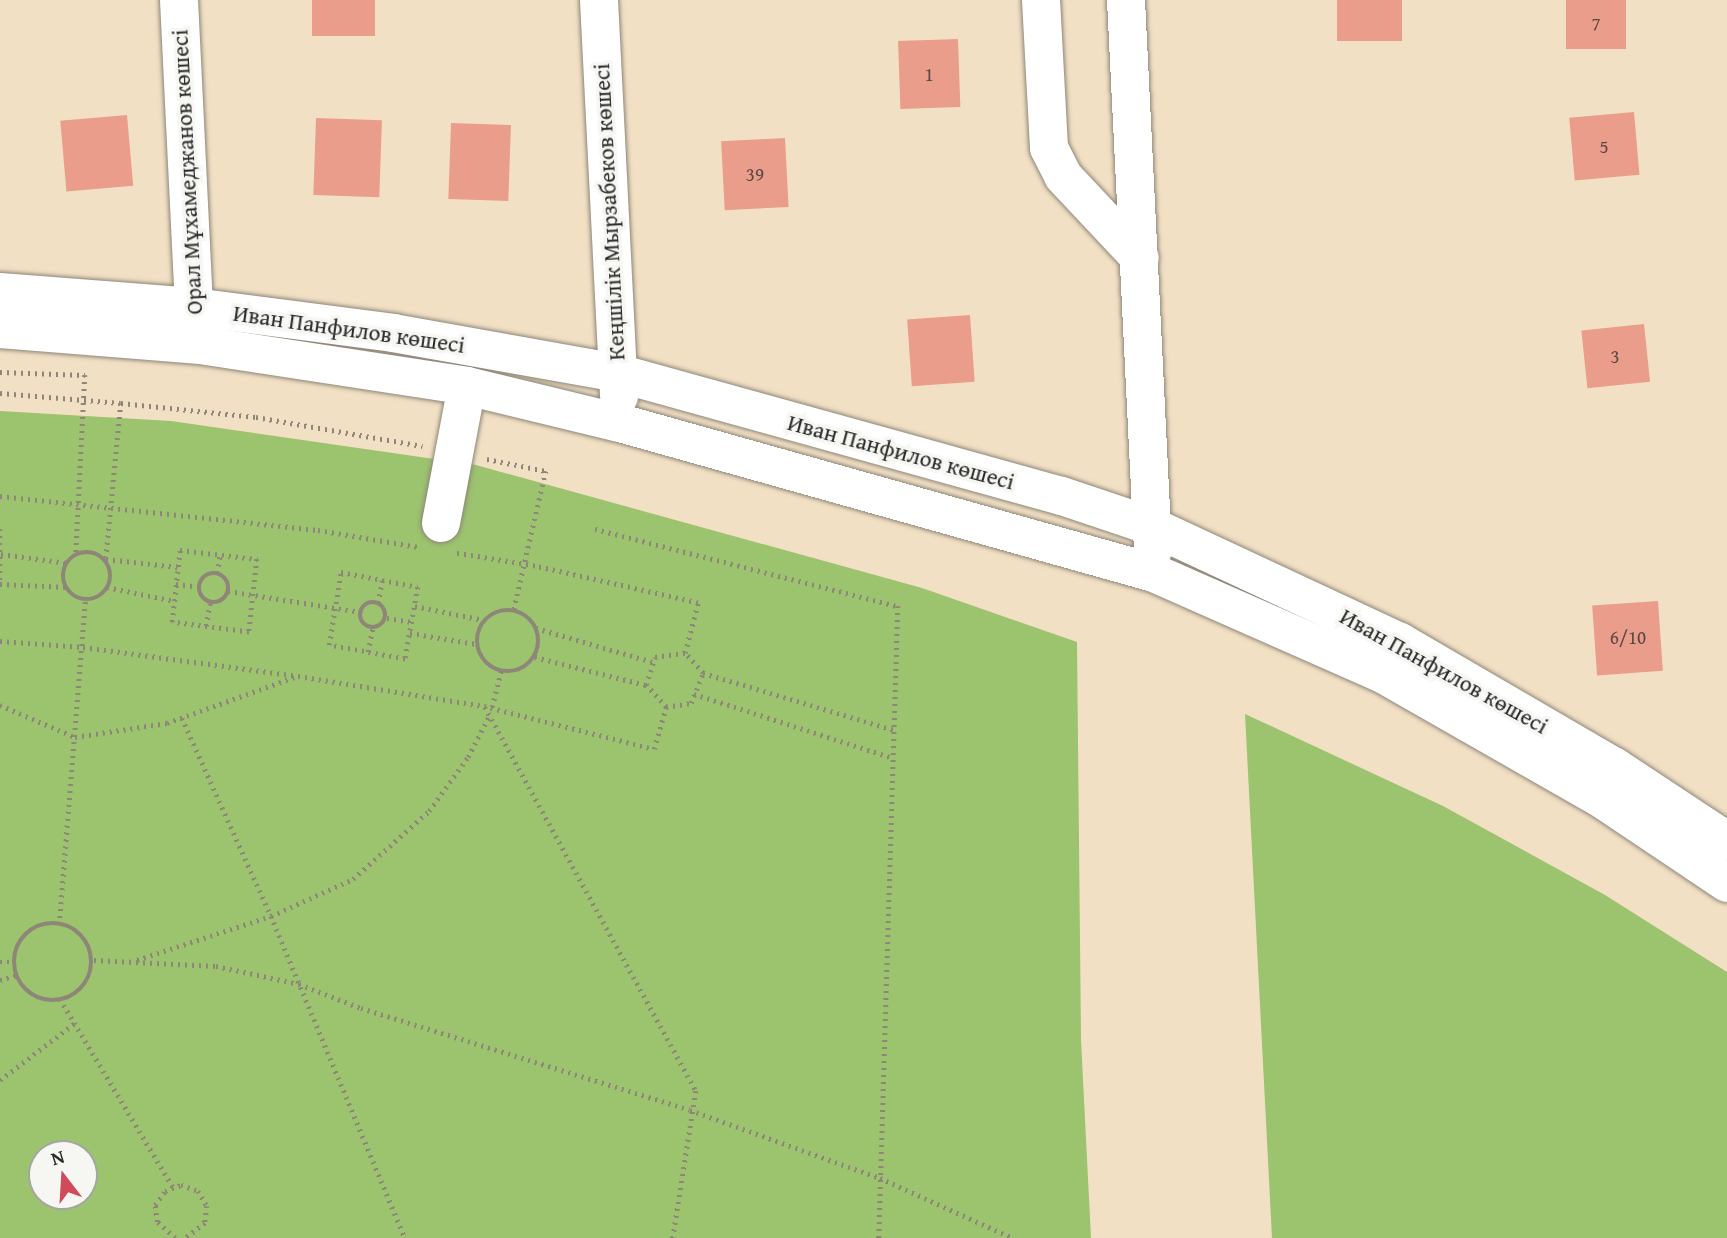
<!DOCTYPE html>
<meta charset="utf-8">
<style>
body{margin:0}
#map{position:relative;width:1727px;height:1238px;overflow:hidden;background:#f2e0c5;font-family:"Gentium Book Plus",serif}
div>[style]{position:absolute}
.green>*{inset:0;background:#9cc36e}
.building>*{inset:0;background:#eb9d8b;transform-origin:0 0}
.path>*{height:4.5px;margin-top:-2.25px;transform-origin:0;background:repeating-linear-gradient(90deg,#8e8678 0 2px,transparent 0 7px)}
.path>.ring{margin:-2.25px;padding:0;box-sizing:content-box;background:none;border:4.5px solid #8e8678;border-radius:50%}
.roads{filter:drop-shadow(0 0 2px #8e8678) drop-shadow(0 0 2px #8e8678)}
.minor>*{height:38px;margin:-19px;padding:0 19px;transform-origin:19px;border-radius:19px;background:#fff}
span{translate:-50% -50%;white-space:nowrap;text-align:center;line-height:1.15;-webkit-text-stroke:7px #f6f6f2;paint-order:stroke}
.number-label{font-size:19px;color:#5b4843}
.number-label span{-webkit-text-stroke-width:0}
.street-label{font-size:23px;color:#2b2b2b}
.north{position:absolute;left:28px;top:1140px;width:70px;height:70px;box-sizing:border-box;background:#f6f6f2;border:2px solid #a5a5a2;border-radius:50%;rotate:343deg;font-size:19px;font-weight:700;line-height:28px;text-align:center;color:#2b2b2b}
.north::after{content:'';display:block;margin:auto;width:24px;height:32px;background:#d1495b;clip-path:polygon(50% 0,100% 100%,50% 72%,0 100%)}
</style>
<div id="map">
<div class="green">
<div style="clip-path:polygon(evenodd,0 411px,171px 421px,476px 465px,922px 588px,1077px 642px,1081px 1040px,1091px 1238px,0 1238px,0 411px,42px 1154px,84px 1154px,84px 1196px,42px 1196px,42px 1154px)"></div>
<div style="clip-path:polygon(1245px 714px,1443px 806px,1605px 895px,1727px 972px,1727px 1238px,1272px 1238px)"></div>
</div>
<div class="building">
<div style="left:312px;top:0;width:63px;height:36px"></div>
<div style="left:1337px;top:0;width:65px;height:41px"></div>
<div style="left:1566px;top:0;width:60px;height:49px"></div>
<div style="left:958px;top:39px;width:68px;height:60px;rotate:88deg"></div>
<div style="left:1634px;top:112px;width:63px;height:65px;rotate:85deg"></div>
<div style="left:127px;top:115px;width:71px;height:67px;rotate:85deg"></div>
<div style="left:316px;top:118px;width:66px;height:77px;rotate:2deg"></div>
<div style="left:451px;top:123px;width:60px;height:76px;rotate:2deg"></div>
<div style="left:785px;top:138px;width:69px;height:64px;rotate:87deg"></div>
<div style="left:970px;top:315px;width:67px;height:63px;rotate:86deg"></div>
<div style="left:1644px;top:324px;width:58px;height:63px;rotate:84deg"></div>
<div style="left:1658px;top:601px;width:70px;height:66px;rotate:86deg"></div>
</div>
<div class="path">
<div style="left:0;top:372px;width:85px;rotate:2deg"></div>
<div style="left:85px;top:375px;width:180px;rotate:92.9deg"></div>
<div style="left:0;top:393px;width:121px;rotate:4.7deg"></div>
<div style="left:121px;top:403px;width:157px;rotate:95.5deg"></div>
<div style="left:106px;top:559px;width:72px;rotate:6.3deg"></div>
<div style="left:121px;top:403px;width:136px;rotate:5.9deg"></div>
<div style="left:256px;top:417px;width:169px;rotate:9.9deg"></div>
<div style="left:487px;top:459px;width:60px;rotate:11.5deg"></div>
<div style="left:546px;top:471px;width:143px;rotate:103deg"></div>
<div style="left:0;top:496px;width:320px;rotate:6.1deg"></div>
<div style="left:318px;top:530px;width:102px;rotate:9.6deg"></div>
<div style="left:0;top:529px;width:55px;rotate:90deg"></div>
<div style="left:595px;top:529px;width:313px;rotate:14.3deg"></div>
<div style="left:898px;top:606px;width:632px;rotate:91.72deg"></div>
<div style="left:180px;top:550px;width:78px;rotate:6.7deg"></div>
<div style="left:257px;top:559px;width:73px;rotate:96.3deg"></div>
<div style="left:249px;top:632px;width:78px;rotate:-172.6deg"></div>
<div style="left:172px;top:622px;width:72px;rotate:-83.7deg"></div>
<div class="ring" style="left:63px;top:552px;width:43.5px;height:43.5px"></div>
<div style="left:1px;top:554px;width:68px;rotate:7.7deg"></div>
<div style="left:341px;top:572px;width:78px;rotate:11deg"></div>
<div style="left:418px;top:587px;width:73px;rotate:100.2deg"></div>
<div style="left:405px;top:659px;width:77px;rotate:-169.6deg"></div>
<div style="left:329px;top:645px;width:74px;rotate:-80.7deg"></div>
<div class="ring" style="left:199px;top:573px;width:25.5px;height:25.5px"></div>
<div style="left:217px;top:573px;width:19px;rotate:-81deg"></div>
<div style="left:0;top:584px;width:67px;rotate:2.6deg"></div>
<div style="left:176px;top:584px;width:23px;rotate:7deg"></div>
<div style="left:107px;top:587px;width:68px;rotate:11.8deg"></div>
<div style="left:228px;top:591px;width:135px;rotate:9deg"></div>
<div class="ring" style="left:360px;top:602px;width:21.5px;height:21.5px"></div>
<div style="left:378px;top:603px;width:23px;rotate:-80deg"></div>
<div style="left:415px;top:606px;width:70px;rotate:11.5deg"></div>
<div class="ring" style="left:477px;top:610px;width:57.5px;height:57.5px"></div>
<div style="left:387px;top:618px;width:25px;rotate:9deg"></div>
<div style="left:206px;top:626px;width:23px;rotate:-80deg"></div>
<div style="left:536px;top:628px;width:122px;rotate:16.2deg"></div>
<div style="left:410px;top:633px;width:67px;rotate:9.5deg"></div>
<div style="left:0;top:641px;width:83px;rotate:4.1deg"></div>
<div style="left:83px;top:647px;width:217px;rotate:7.7deg"></div>
<div style="left:298px;top:676px;width:188px;rotate:9.2deg"></div>
<div style="left:484px;top:706px;width:175px;rotate:14.2deg"></div>
<div style="left:654px;top:749px;width:44px;rotate:-74.1deg"></div>
<div style="left:666px;top:707px;width:30px;rotate:-132deg"></div>
<div style="left:646px;top:685px;width:29px;rotate:-72deg"></div>
<div style="left:655px;top:657px;width:30px;rotate:-8deg"></div>
<div style="left:685px;top:653px;width:52px;rotate:-75.4deg"></div>
<div style="left:698px;top:603px;width:167px;rotate:-167.2deg"></div>
<div style="left:535px;top:566px;width:80px;rotate:-170.7deg"></div>
<div style="left:368px;top:652px;width:25px;rotate:-79deg"></div>
<div style="left:535px;top:657px;width:114px;rotate:14.2deg"></div>
<div style="left:703px;top:673px;width:199px;rotate:16.6deg"></div>
<div style="left:694px;top:694px;width:209px;rotate:17.8deg"></div>
<div style="left:0;top:705px;width:82px;rotate:23.1deg"></div>
<div style="left:75px;top:737px;width:93px;rotate:-8.7deg"></div>
<div style="left:167px;top:723px;width:136px;rotate:-19.8deg"></div>
<div style="left:485px;top:707px;width:438px;rotate:61.2deg"></div>
<div style="left:696px;top:1091px;width:149px;rotate:98.9deg"></div>
<div style="left:492px;top:707px;width:37px;rotate:-76deg"></div>
<div style="left:666px;top:707px;width:25px;rotate:-9deg"></div>
<div style="left:691px;top:703px;width:32px;rotate:-68deg"></div>
<div style="left:703px;top:673px;width:27px;rotate:-132deg"></div>
<div style="left:182px;top:718px;width:217px;rotate:65.8deg"></div>
<div style="left:271px;top:916px;width:349px;rotate:67.4deg"></div>
<div class="ring" style="left:14px;top:923px;width:73.5px;height:73.5px"></div>
<div style="left:59px;top:925px;width:326px;rotate:-85.4deg"></div>
<div style="left:94px;top:960px;width:122px;rotate:2.8deg"></div>
<div style="left:216px;top:966px;width:85px;rotate:12.2deg"></div>
<div style="left:299px;top:984px;width:66px;rotate:21.2deg"></div>
<div style="left:361px;top:1008px;width:344px;rotate:17.2deg"></div>
<div style="left:690px;top:1110px;width:202px;rotate:19.7deg"></div>
<div style="left:880px;top:1178px;width:146px;rotate:24.3deg"></div>
<div style="left:137px;top:960px;width:141px;rotate:-18.2deg"></div>
<div style="left:271px;top:916px;width:90px;rotate:-24.3deg"></div>
<div style="left:353px;top:879px;width:102px;rotate:-41.8deg"></div>
<div style="left:429px;top:811px;width:67px;rotate:-54.2deg"></div>
<div style="left:468px;top:757px;width:46px;rotate:-62.9deg"></div>
<div style="left:0;top:962px;width:15px"></div>
<div style="left:0;top:980px;width:17px;rotate:-17deg"></div>
<div style="left:60px;top:999px;width:219px;rotate:59deg"></div>
<div style="left:0;top:1080px;width:96px;rotate:-37.3deg"></div>
<div style="left:175px;top:1238px;width:24px;rotate:-138deg"></div>
<div style="left:157px;top:1222px;width:17px;rotate:-97deg"></div>
<div style="left:155px;top:1205px;width:17px;rotate:-54deg"></div>
<div style="left:165px;top:1191px;width:17px;rotate:-21deg"></div>
<div style="left:181px;top:1185px;width:18px;rotate:19deg"></div>
<div style="left:198px;top:1191px;width:17px;rotate:59deg"></div>
<div style="left:207px;top:1206px;width:17px;rotate:97deg"></div>
<div style="left:205px;top:1223px;width:24px;rotate:142deg"></div>
</div>
<div class="roads">
<div class="minor">
<div style="left:179px;top:0;width:332px;rotate:87.2deg"></div>
<div style="left:599px;top:0;width:397px;rotate:87.1deg"></div>
<div style="left:1041px;top:0;width:148px;rotate:86.9deg"></div>
<div style="left:1049px;top:148px;width:31px;rotate:63deg"></div>
<div style="left:1063px;top:176px;width:112px;rotate:46.8deg"></div>
<div style="left:1126px;top:0;width:551px;rotate:87.19deg"></div>
<div style="left:0;top:292px;width:195px;rotate:4.4deg"></div>
<div style="left:194px;top:307px;width:201px;rotate:7.4deg"></div>
<div style="left:393px;top:333px;width:229px;rotate:10.1deg"></div>
<div style="left:618px;top:373px;width:461px;rotate:15.5deg"></div>
<div style="left:1062px;top:496px;width:94px;rotate:18.6deg"></div>
<div style="left:1151px;top:526px;width:275px;rotate:25deg"></div>
<div style="left:1400px;top:642px;width:249px;rotate:30.2deg"></div>
<div style="left:1615px;top:767px;width:134px;rotate:33.5deg"></div>
<div style="left:0;top:329px;width:201px;rotate:4.6deg"></div>
<div style="left:200px;top:345px;width:270px;rotate:8.7deg"></div>
<div style="left:467px;top:386px;width:157px;rotate:13.6deg"></div>
<div style="left:620px;top:423px;width:555px;rotate:15.69deg"></div>
<div style="left:1154px;top:573px;width:248px;rotate:23.8deg"></div>
<div style="left:1381px;top:673px;width:258px;rotate:29.7deg"></div>
<div style="left:1605px;top:801px;width:147px;rotate:33.9deg"></div>
<div style="left:441px;top:523px;width:139px;rotate:-79.3deg"></div>
</div>
</div>
<div class="number-label">
<span style="left:1596px;top:24px">7</span>
<span style="left:929px;top:75px">1</span>
<span style="left:1604px;top:147px">5</span>
<span style="left:755px;top:175px">39</span>
<span style="left:1615px;top:357px">3</span>
<span style="left:1628px;top:638px">6/10</span>
</div>
<div class="street-label">
<span style="left:187px;top:172px;rotate:-93deg">Орал Мұхамеджанов көшесі</span>
<span style="left:609px;top:212px;rotate:-93deg">Кеңшілік Мырзабеков көшесі</span>
<span style="left:349px;top:329px;rotate:8deg">Иван Панфилов көшесі</span>
<span style="left:901px;top:452px;rotate:15deg">Иван Панфилов көшесі</span>
<span style="left:1444px;top:671px;rotate:29deg">Иван Панфилов көшесі</span>
</div>
<div class="north">N</div>
</div>
